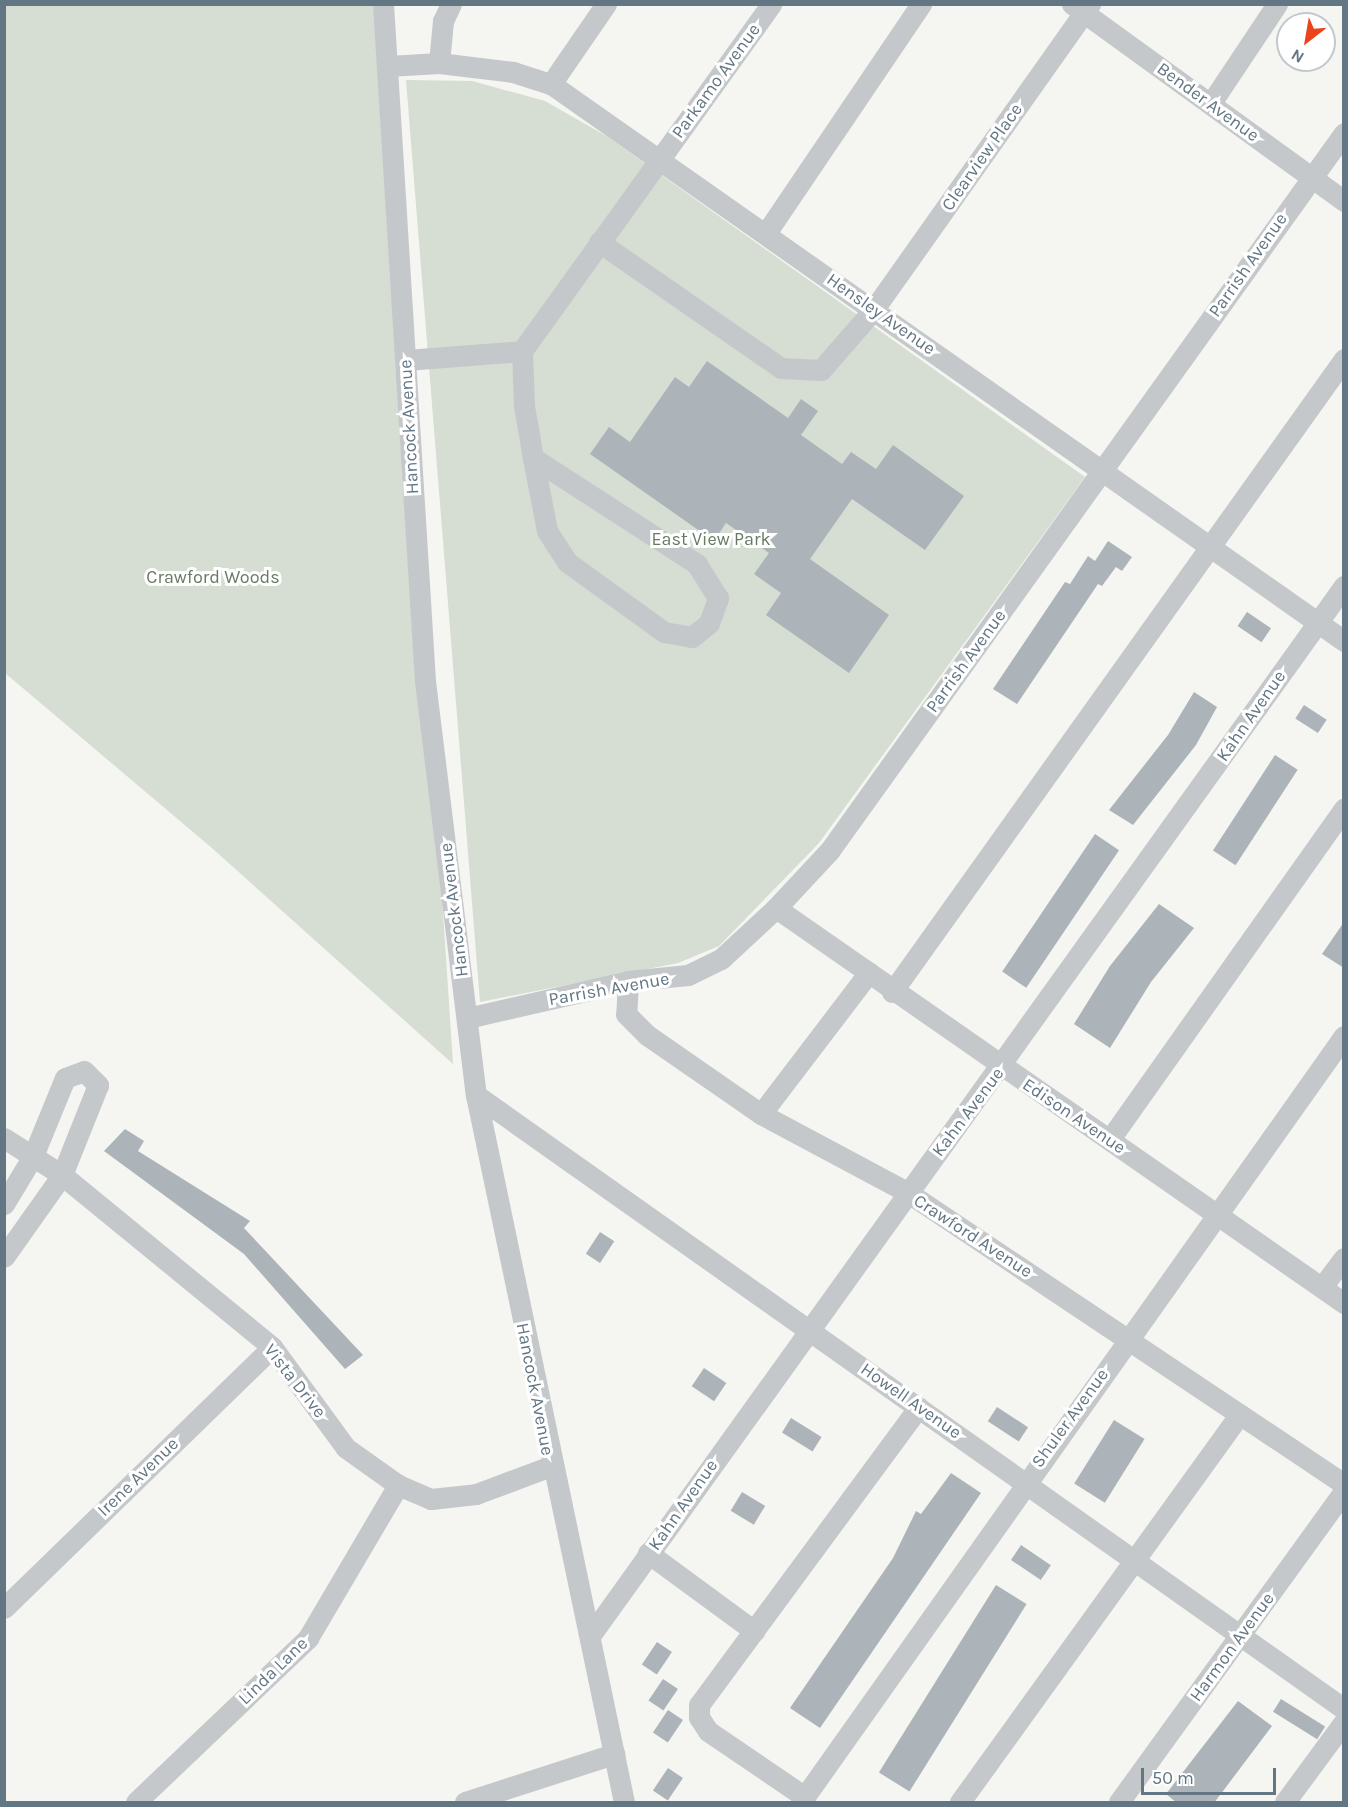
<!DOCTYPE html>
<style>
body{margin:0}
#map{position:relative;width:1348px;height:1807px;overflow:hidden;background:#f5f5f1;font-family:Karla,sans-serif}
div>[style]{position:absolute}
.green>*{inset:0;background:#d6ddd2}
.building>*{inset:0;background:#acb4b9;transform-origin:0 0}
.minor>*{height:21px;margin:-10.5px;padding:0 10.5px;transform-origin:10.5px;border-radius:10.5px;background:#c5c8cb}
span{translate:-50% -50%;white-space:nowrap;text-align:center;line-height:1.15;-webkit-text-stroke:6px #fff;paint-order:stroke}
.street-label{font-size:18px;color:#637684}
.park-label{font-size:18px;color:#687b62}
.frame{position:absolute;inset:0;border:6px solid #637684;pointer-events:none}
.north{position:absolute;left:1276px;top:12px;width:60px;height:60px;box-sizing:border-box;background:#fff;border:2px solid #c1c8ce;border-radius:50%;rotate:211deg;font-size:16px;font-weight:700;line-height:24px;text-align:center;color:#637684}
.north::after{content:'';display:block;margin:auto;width:21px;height:27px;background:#eb431b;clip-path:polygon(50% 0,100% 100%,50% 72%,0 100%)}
.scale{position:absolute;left:1141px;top:1768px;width:135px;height:27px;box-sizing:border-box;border:3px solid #637684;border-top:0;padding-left:8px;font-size:18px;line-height:21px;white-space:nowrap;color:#637684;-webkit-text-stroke:4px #fff;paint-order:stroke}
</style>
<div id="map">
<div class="green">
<div style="clip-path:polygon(5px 5px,383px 5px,453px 1064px,212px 848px,5px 673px)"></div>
<div style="clip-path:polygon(406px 80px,472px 81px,545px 101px,608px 137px,1085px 477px,819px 843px,719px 946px,678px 963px,480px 1002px)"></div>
</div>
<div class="building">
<div style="clip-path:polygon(707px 361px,788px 418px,801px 399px,818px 411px,801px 435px,842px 464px,851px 452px,876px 469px,893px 445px,964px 496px,925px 550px,852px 499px,810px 559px,889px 615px,849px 673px,766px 615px,781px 593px,754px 574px,769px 553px,726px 523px,714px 541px,590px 454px,609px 427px,630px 442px,675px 377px,689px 387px)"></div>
<div style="clip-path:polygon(1108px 541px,1132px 557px,1122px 571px,1116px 567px,1102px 586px,1098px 584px,1017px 704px,993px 689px,1065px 582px,1070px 584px,1088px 556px,1095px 561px)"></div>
<div style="left:1247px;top:612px;width:29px;height:17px;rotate:34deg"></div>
<div style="clip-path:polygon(1194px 692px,1217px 707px,1196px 745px,1133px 825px,1109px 810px,1168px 735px)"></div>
<div style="left:1304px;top:705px;width:27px;height:16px;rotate:33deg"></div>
<div style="left:1275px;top:755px;width:27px;height:114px;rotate:33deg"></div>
<div style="left:1095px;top:834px;width:29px;height:166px;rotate:34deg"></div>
<div style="clip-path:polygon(1159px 904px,1194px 928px,1151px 982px,1110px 1048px,1074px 1024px,1110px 966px)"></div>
<div style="clip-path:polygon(1344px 922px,1344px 968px,1322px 954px)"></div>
<div style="clip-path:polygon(125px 1129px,144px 1141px,138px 1151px,250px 1221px,244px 1228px,363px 1355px,345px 1369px,244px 1254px,104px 1151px)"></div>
<div style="left:600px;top:1232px;width:17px;height:26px;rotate:33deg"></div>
<div style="left:704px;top:1368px;width:27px;height:22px;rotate:34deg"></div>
<div style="left:997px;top:1407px;width:37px;height:17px;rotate:33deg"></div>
<div style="left:791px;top:1418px;width:36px;height:17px;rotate:32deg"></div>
<div style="left:1114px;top:1420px;width:36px;height:75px;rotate:32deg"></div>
<div style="clip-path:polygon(951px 1473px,981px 1493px,820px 1728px,790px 1708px,893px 1558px,916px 1511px,921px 1514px)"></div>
<div style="left:742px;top:1492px;width:27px;height:22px;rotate:31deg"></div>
<div style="left:1021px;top:1545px;width:36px;height:18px;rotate:34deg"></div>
<div style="left:996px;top:1585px;width:36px;height:221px;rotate:32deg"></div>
<div style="left:657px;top:1642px;width:18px;height:27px;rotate:34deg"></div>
<div style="left:663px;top:1679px;width:18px;height:26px;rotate:34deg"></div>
<div style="left:1281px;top:1699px;width:52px;height:15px;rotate:32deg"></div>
<div style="clip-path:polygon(1238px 1701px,1272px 1726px,1214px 1803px,1177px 1803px,1166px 1794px)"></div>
<div style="left:668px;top:1710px;width:18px;height:27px;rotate:34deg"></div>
<div style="left:668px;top:1768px;width:18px;height:27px;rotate:34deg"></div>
</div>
<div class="minor">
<div style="left:383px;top:4px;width:678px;rotate:86.45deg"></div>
<div style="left:425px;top:681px;width:417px;rotate:83deg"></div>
<div style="left:476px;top:1095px;width:722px;rotate:78.18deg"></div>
<div style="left:1072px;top:4px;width:336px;rotate:35.9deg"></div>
<div style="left:439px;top:63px;width:42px;rotate:-84.6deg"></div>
<div style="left:443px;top:21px;width:19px;rotate:-65deg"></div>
<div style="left:388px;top:66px;width:51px;rotate:-3.4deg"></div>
<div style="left:439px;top:63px;width:75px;rotate:6.9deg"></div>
<div style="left:513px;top:72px;width:40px;rotate:18deg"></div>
<div style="left:551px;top:84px;width:969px;rotate:35.08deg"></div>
<div style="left:551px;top:84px;width:97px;rotate:-55.5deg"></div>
<div style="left:1211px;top:103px;width:119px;rotate:-56.3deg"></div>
<div style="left:766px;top:233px;width:277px;rotate:-55.9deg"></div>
<div style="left:599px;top:242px;width:221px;rotate:34.7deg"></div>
<div style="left:781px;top:368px;width:40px;rotate:2.9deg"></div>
<div style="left:821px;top:370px;width:81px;rotate:-49deg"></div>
<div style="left:874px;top:309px;width:374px;rotate:-54.7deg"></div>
<div style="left:522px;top:351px;width:55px;rotate:87.9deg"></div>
<div style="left:524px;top:406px;width:22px;rotate:80deg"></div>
<div style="left:528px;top:428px;width:30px;rotate:81deg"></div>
<div style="left:533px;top:458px;width:74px;rotate:79.1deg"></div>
<div style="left:547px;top:531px;width:37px;rotate:57deg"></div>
<div style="left:567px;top:562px;width:120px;rotate:35.8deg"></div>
<div style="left:664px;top:632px;width:28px;rotate:10deg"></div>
<div style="left:692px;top:637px;width:22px;rotate:-39deg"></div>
<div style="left:709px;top:623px;width:27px;rotate:-70deg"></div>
<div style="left:718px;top:598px;width:40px;rotate:-122deg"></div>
<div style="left:697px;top:564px;width:195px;rotate:-147.1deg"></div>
<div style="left:406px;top:360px;width:116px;rotate:-4.4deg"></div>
<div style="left:522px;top:351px;width:427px;rotate:-54.3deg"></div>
<div style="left:776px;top:908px;width:692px;rotate:34.82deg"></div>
<div style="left:628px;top:981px;width:33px;rotate:93deg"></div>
<div style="left:626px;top:1014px;width:30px;rotate:45deg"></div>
<div style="left:647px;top:1035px;width:139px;rotate:34.7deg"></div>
<div style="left:761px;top:1114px;width:166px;rotate:28.1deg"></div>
<div style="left:907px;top:1192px;width:526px;rotate:33.75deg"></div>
<div style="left:892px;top:992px;width:778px;rotate:-54.47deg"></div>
<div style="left:467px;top:1018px;width:165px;rotate:-12.9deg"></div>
<div style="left:628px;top:981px;width:60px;rotate:-5.7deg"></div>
<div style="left:688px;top:975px;width:37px;rotate:-26deg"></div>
<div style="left:721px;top:959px;width:75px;rotate:-42.8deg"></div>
<div style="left:776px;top:908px;width:79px;rotate:-47deg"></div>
<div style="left:830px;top:850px;width:882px;rotate:-54.36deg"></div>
<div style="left:476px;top:1095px;width:1063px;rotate:35.27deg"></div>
<div style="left:761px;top:1114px;width:178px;rotate:-52.7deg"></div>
<div style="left:4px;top:1138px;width:69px;rotate:32.5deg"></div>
<div style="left:62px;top:1175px;width:271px;rotate:39.3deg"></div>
<div style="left:272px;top:1347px;width:125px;rotate:53.8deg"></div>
<div style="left:346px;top:1448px;width:64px;rotate:35.4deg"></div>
<div style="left:398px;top:1485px;width:36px;rotate:23deg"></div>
<div style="left:431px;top:1499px;width:45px;rotate:-6.3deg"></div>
<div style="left:476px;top:1494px;width:80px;rotate:-20.5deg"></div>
<div style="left:1110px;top:1139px;width:405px;rotate:-54.7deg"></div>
<div style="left:4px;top:1204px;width:56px;rotate:-58.9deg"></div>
<div style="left:33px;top:1156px;width:84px;rotate:-67.7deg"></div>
<div style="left:65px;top:1078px;width:20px;rotate:-20deg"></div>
<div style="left:84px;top:1071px;width:20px;rotate:45deg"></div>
<div style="left:98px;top:1085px;width:97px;rotate:111.8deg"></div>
<div style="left:62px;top:1175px;width:100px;rotate:125.3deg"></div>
<div style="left:1322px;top:1287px;width:36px;rotate:-53deg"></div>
<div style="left:648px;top:1553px;width:132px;rotate:36.3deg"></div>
<div style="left:4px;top:1608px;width:374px;rotate:-44.2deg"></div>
<div style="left:590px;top:1636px;width:1293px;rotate:-54.32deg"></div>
<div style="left:805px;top:1797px;width:117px;rotate:-145.8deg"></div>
<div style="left:708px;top:1731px;width:17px;rotate:-123deg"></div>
<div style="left:699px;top:1717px;width:12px;rotate:-90deg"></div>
<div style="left:699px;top:1705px;width:370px;rotate:-53.6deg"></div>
<div style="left:136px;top:1802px;width:238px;rotate:-43.6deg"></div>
<div style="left:308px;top:1638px;width:178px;rotate:-59.5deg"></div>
<div style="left:465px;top:1802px;width:157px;rotate:-17.9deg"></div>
<div style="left:801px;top:1802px;width:939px;rotate:-54.67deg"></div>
<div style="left:960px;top:1802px;width:478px;rotate:-54.2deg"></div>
<div style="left:1119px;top:1802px;width:384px;rotate:-54.1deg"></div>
<div style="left:1285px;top:1802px;width:99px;rotate:-53.6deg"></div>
</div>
<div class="street-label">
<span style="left:716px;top:81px;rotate:-54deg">Parkamo Avenue</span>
<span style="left:1208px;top:102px;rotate:36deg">Bender Avenue</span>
<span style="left:982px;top:157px;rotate:-55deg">Clearview Place</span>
<span style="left:1248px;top:265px;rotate:-55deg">Parrish Avenue</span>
<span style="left:881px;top:314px;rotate:35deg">Hensley Avenue</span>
<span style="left:409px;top:427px;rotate:-93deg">Hancock Avenue</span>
<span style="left:966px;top:661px;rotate:-54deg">Parrish Avenue</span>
<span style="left:1251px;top:716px;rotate:-55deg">Kahn Avenue</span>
<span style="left:454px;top:910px;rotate:-97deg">Hancock Avenue</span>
<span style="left:609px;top:989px;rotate:-10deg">Parrish Avenue</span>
<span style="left:968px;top:1112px;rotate:-53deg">Kahn Avenue</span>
<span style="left:1074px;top:1116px;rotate:34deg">Edison Avenue</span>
<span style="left:973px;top:1236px;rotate:33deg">Crawford Avenue</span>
<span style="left:295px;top:1381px;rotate:52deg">Vista Drive</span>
<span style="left:535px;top:1389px;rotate:79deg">Hancock Avenue</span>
<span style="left:911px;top:1401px;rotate:35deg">Howell Avenue</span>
<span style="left:1070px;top:1418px;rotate:-54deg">Shuler Avenue</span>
<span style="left:138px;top:1477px;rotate:-44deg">Irene Avenue</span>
<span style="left:683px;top:1505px;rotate:-55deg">Kahn Avenue</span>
<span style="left:1232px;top:1647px;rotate:-54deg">Harmon Avenue</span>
<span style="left:273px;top:1671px;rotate:-44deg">Linda Lane</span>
</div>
<div class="park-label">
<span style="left:711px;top:539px">East View Park</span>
<span style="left:213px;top:577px">Crawford Woods</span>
</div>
<div class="frame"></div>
<div class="north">N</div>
<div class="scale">50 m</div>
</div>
